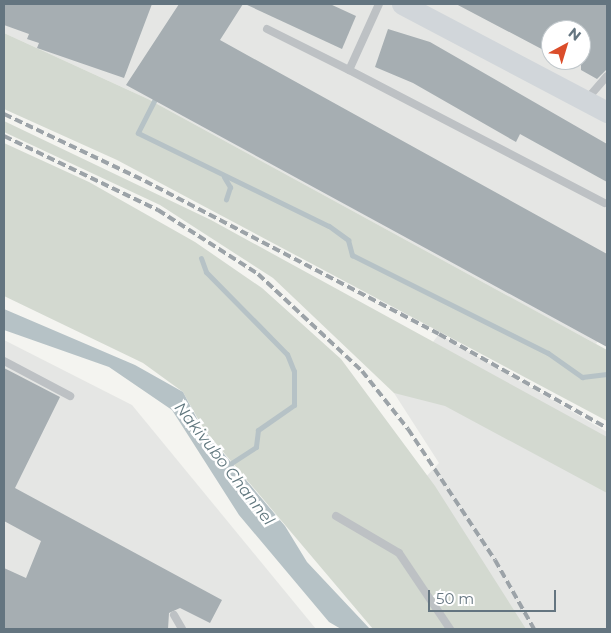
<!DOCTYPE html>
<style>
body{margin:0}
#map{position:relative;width:611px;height:633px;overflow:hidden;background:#f4f4f0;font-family:Montserrat,sans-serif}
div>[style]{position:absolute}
.built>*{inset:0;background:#e5e6e4}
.green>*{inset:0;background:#d3d9d0}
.water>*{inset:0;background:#b6c2c6}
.stream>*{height:5px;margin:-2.5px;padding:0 2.5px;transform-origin:2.5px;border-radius:2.5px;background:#b6c2c6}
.building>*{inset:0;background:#a6aeb2}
.lane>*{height:8px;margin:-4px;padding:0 4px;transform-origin:4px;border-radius:4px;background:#bdc1c4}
.secondary>*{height:21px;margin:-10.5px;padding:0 10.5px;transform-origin:10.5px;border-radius:10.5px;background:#d1d6da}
.rail>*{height:4px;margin-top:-2px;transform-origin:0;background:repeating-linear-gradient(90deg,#9ca3a8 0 8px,transparent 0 12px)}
span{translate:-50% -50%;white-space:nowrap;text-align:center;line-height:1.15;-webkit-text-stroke:5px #fff;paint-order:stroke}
.water-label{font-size:16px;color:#60777e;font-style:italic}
.frame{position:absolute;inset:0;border:5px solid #647580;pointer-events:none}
.north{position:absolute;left:541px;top:20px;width:50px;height:50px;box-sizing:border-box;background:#fff;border:1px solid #c1c8cc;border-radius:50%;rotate:39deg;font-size:14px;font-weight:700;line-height:20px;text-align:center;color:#647580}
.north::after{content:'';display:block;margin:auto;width:18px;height:22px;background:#db4d2a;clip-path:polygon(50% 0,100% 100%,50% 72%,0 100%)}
.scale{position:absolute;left:428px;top:590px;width:128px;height:22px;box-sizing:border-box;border:2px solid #647580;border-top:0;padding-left:6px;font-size:15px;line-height:18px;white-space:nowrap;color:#647580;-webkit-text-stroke:4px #fff;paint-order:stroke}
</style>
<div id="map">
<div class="built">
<div style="clip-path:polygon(evenodd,4px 4px,607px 4px,607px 341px,600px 338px,596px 344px,148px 99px,4px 33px,4px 4px,551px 30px,581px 30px,581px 60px,551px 60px,551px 30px)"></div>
<div style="clip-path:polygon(439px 334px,607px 432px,607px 629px,393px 629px,423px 480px,439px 463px,394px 393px)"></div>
<div style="clip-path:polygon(4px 340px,132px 405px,316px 629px,4px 629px)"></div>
</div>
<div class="green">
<div style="clip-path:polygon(4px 33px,148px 99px,607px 350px,607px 421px,117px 160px,4px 109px)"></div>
<div style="clip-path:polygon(4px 121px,211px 220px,607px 437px,607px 493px,445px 406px,394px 393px,273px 278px,160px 205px,4px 132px)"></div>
<div style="clip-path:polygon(4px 143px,89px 182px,195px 242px,262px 288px,341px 359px,435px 486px,526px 629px,373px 629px,203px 428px,183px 392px,143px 363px,4px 296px)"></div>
</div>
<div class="water">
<div style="clip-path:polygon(4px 309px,135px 365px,183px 392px,202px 428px,285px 526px,307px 562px,370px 629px,341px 629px,329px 622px,239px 515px,172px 410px,109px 367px,4px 330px)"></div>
</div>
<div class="stream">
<div style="left:155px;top:99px;width:38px;rotate:117deg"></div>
<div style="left:138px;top:133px;width:212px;rotate:26deg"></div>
<div style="left:329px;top:226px;width:24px;rotate:36deg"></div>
<div style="left:348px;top:240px;width:16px;rotate:75deg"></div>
<div style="left:352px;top:255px;width:219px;rotate:26.6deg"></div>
<div style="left:548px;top:353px;width:42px;rotate:35.2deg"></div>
<div style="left:582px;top:377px;width:25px;rotate:-7deg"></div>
<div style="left:224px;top:177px;width:12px;rotate:59deg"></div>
<div style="left:230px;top:187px;width:13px;rotate:108deg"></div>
<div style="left:201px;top:258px;width:15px;rotate:70deg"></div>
<div style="left:206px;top:272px;width:115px;rotate:45.4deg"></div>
<div style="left:287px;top:354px;width:18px;rotate:68deg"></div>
<div style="left:294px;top:371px;width:34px;rotate:90deg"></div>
<div style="left:294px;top:405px;width:44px;rotate:145.2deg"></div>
<div style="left:258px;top:430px;width:17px;rotate:97deg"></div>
<div style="left:256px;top:447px;width:33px;rotate:147deg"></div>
</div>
<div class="building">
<div style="clip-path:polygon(4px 4px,152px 4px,124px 78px,37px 48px,39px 43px,27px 39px,29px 34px,4px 25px)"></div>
<div style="clip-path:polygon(179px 4px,243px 4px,220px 40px,607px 254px,607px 347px,126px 85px)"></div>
<div style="clip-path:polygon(245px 4px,330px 4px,356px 16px,342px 49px)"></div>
<div style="clip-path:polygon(456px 4px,607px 4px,607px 69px,597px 79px,581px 70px,581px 30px,551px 30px,551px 54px)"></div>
<div style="clip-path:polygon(388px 29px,430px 42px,607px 144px,607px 182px,520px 134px,516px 142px,413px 83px,375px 67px)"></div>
<div style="clip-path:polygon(4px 368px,60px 397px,15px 488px,222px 600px,210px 623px,180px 608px,169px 613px,168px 629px,4px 629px,4px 568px,26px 578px,41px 541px,4px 521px)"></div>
</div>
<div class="lane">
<div style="left:379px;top:4px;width:72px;rotate:114.4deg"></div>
<div style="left:349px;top:70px;width:288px;rotate:27.5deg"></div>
<div style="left:267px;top:29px;width:92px;rotate:26.6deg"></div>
<div style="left:587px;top:99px;width:30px;rotate:-49deg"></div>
<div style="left:4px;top:361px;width:75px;rotate:27.9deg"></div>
<div style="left:336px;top:516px;width:73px;rotate:30.4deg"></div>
<div style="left:399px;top:553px;width:92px;rotate:56.1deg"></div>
<div style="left:174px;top:615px;width:16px;rotate:60deg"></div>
</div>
<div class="secondary">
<div style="left:402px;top:4px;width:232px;rotate:27.8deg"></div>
</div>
<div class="rail">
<div style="left:4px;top:114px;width:156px;rotate:25.4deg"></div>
<div style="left:145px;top:181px;width:331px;rotate:27.5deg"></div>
<div style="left:439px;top:334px;width:193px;rotate:29.2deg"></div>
<div style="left:4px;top:136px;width:171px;rotate:25.7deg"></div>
<div style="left:158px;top:210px;width:119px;rotate:32.6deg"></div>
<div style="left:258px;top:274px;width:142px;rotate:43deg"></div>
<div style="left:362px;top:371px;width:74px;rotate:51.6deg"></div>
<div style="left:408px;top:429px;width:157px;rotate:56.4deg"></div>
<div style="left:495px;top:560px;width:79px;rotate:60.5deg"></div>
</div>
<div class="water-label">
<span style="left:224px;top:464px;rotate:52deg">Nakivubo Channel</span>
</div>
<div class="frame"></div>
<div class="north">N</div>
<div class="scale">50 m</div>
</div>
